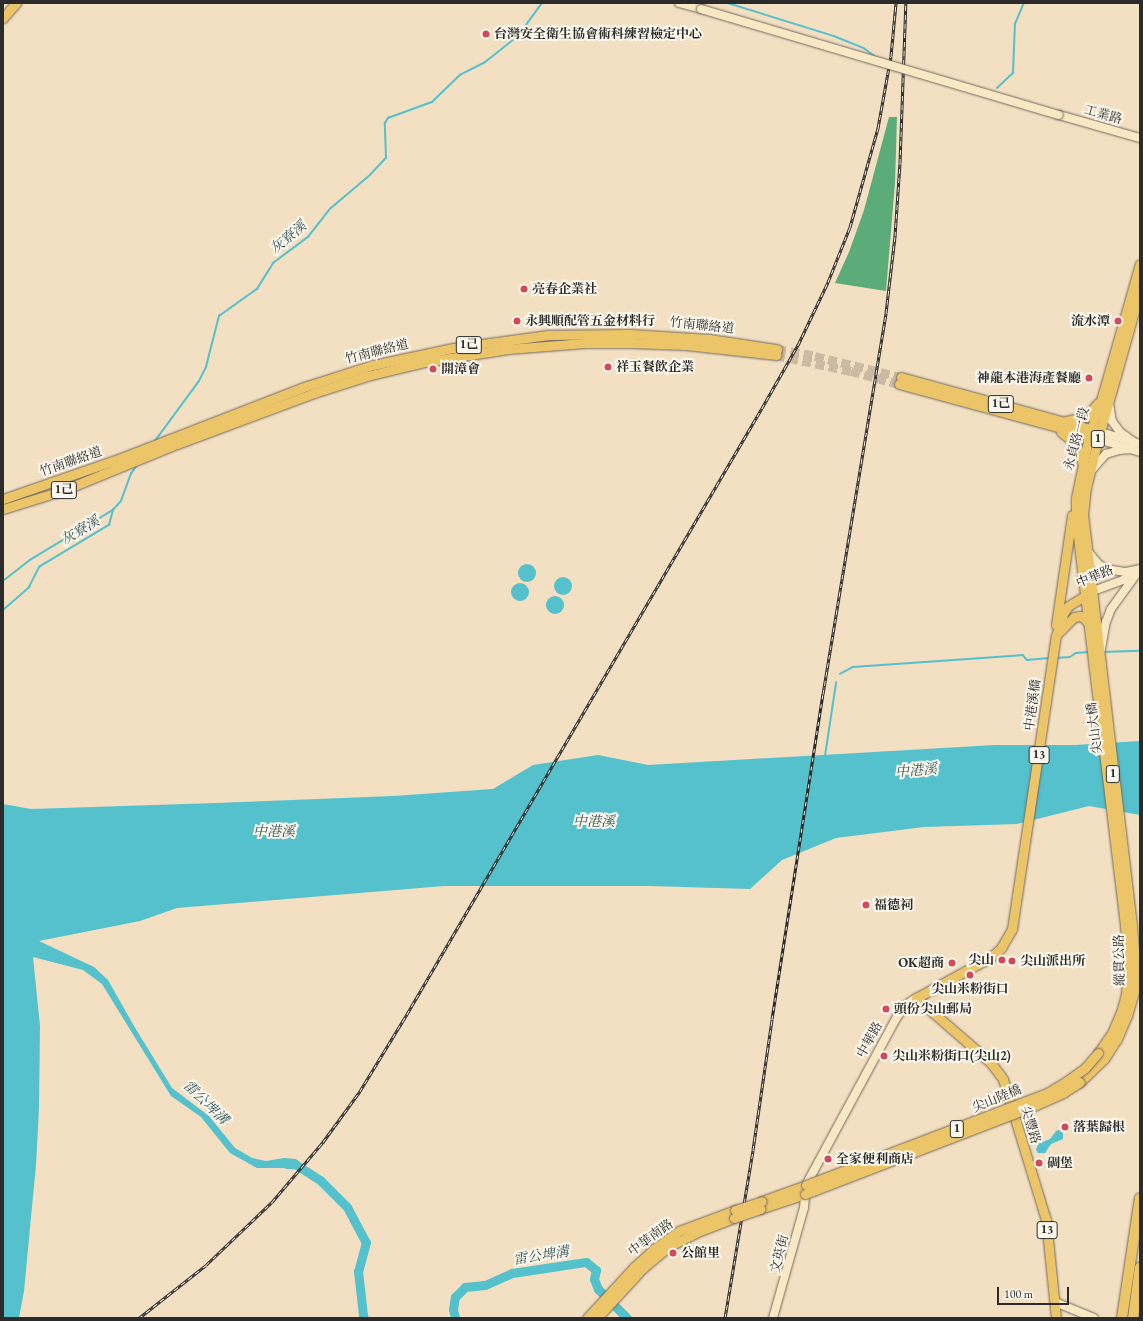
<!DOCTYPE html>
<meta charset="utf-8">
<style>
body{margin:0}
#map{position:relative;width:1143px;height:1321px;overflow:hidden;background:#f3dfc2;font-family:"EB Garamond","Noto Serif TC",serif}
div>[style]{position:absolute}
.forest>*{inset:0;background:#5cac79}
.water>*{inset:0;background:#54c1cd}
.round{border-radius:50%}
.stream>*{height:1.5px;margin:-0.75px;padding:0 0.75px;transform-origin:0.75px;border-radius:0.75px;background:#54c1cd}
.river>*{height:9px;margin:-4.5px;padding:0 4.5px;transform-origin:4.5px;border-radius:4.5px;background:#54c1cd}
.primary-tunnel>*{height:9px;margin-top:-4.5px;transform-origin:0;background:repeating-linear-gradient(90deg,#cbbba4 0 9px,transparent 0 13.5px)}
.roads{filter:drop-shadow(0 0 1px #716a60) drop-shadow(0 0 1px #716a60)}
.secondary>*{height:8px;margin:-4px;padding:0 4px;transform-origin:4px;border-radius:4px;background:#f8e8c3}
.primary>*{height:9px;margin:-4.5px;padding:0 4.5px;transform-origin:4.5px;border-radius:4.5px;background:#edc569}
.highway>*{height:10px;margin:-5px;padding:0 5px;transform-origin:5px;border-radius:5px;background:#edc569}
.rail>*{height:3px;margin-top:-1.5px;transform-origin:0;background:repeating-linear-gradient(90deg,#fbf7ec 0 4.5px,#2b2b2b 0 9px);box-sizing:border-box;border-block:1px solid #2b2b2b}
.bridges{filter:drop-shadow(0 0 1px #716a60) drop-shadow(0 0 1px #716a60)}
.secondary-bridge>*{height:8px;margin:-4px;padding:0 4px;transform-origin:4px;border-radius:4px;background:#f8e8c3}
.primary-bridge>*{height:9px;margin:-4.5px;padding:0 4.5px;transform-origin:4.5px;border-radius:4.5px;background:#edc569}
.dots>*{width:11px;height:11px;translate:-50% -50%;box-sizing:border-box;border:2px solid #fbf7ec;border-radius:50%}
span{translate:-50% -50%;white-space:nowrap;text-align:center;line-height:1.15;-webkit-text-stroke:4px #fbf7ec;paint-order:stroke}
.shield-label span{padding:1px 3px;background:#fbf7ec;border:1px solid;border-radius:3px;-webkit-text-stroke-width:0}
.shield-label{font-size:12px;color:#2b2b2b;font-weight:700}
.poi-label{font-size:13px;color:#2b2b2b;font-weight:700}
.left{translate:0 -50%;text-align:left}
.right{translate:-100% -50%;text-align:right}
.street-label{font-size:13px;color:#2b2b2b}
.water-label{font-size:14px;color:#37585c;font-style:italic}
.frame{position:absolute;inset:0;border:4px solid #2b2b2b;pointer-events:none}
.scale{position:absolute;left:997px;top:1287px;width:72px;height:18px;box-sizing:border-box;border:2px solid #2b2b2b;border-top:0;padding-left:5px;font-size:12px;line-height:14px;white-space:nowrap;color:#2b2b2b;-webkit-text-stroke:3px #fbf7ec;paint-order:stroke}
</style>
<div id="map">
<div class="forest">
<div style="clip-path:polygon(889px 117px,897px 117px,895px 183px,886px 291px,835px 283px,849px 252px,864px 210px)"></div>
</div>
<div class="water">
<div class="round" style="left:518px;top:564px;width:18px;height:18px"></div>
<div class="round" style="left:554px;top:577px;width:18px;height:18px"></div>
<div class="round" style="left:511px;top:583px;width:18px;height:18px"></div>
<div class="round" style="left:546px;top:596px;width:18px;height:18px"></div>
<div style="clip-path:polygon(1140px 741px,1140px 815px,1089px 806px,1017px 824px,924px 827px,836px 838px,782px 860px,750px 889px,650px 886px,444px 886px,177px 908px,140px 921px,39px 941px,94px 967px,108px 980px,134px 1026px,172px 1088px,209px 1116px,235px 1148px,252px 1158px,266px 1161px,284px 1158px,296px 1159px,301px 1164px,296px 1168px,257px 1168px,230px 1153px,201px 1117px,171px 1096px,102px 984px,83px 970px,33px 957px,40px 1026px,39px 1108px,36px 1165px,24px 1291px,19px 1318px,3px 1318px,3px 804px,31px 809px,216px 803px,393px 796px,493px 789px,533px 765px,598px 755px,648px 765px,995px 745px,1075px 745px)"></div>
<div style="clip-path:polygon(1059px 1130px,1063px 1133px,1063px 1139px,1051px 1144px,1045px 1153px,1038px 1153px,1036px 1150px,1038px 1144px,1050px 1139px,1056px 1131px)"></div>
</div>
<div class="stream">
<div style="left:728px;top:3px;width:111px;rotate:17.3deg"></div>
<div style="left:834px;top:36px;width:32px;rotate:22deg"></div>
<div style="left:864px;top:48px;width:15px;rotate:37deg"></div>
<div style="left:997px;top:88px;width:22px;rotate:-43deg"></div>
<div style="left:1013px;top:73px;width:49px;rotate:-87.7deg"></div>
<div style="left:1015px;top:24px;width:23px;rotate:-67deg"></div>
<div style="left:155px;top:441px;width:74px;rotate:-53.7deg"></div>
<div style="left:199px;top:381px;width:16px;rotate:-63deg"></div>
<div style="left:206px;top:367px;width:53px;rotate:-75.7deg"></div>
<div style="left:219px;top:316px;width:47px;rotate:-35.4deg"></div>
<div style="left:257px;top:289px;width:31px;rotate:-58deg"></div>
<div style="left:273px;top:263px;width:44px;rotate:-36.6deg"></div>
<div style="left:308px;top:237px;width:37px;rotate:-52deg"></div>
<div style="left:331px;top:208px;width:51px;rotate:-40.2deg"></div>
<div style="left:370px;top:175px;width:23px;rotate:-47deg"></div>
<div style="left:386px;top:158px;width:35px;rotate:-92deg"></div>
<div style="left:385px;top:123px;width:6px;rotate:-59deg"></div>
<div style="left:388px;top:118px;width:47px;rotate:-20deg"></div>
<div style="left:432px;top:102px;width:39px;rotate:-44deg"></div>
<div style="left:460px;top:75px;width:27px;rotate:-27deg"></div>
<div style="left:484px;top:63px;width:43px;rotate:-38.5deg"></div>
<div style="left:518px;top:36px;width:41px;rotate:-54deg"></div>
<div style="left:3px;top:581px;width:34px;rotate:-38deg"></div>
<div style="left:30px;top:560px;width:97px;rotate:-31.1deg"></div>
<div style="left:3px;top:610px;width:35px;rotate:-41deg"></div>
<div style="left:29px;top:587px;width:22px;rotate:-63deg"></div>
<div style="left:39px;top:567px;width:82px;rotate:-31deg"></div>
<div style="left:109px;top:525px;width:16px;rotate:-75deg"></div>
<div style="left:113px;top:510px;width:12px;rotate:-48deg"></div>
<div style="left:121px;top:501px;width:29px;rotate:-70deg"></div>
<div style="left:131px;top:474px;width:11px;rotate:-56deg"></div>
<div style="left:1102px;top:652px;width:38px;rotate:-2deg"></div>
<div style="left:1057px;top:658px;width:13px;rotate:-4deg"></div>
<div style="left:1070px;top:657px;width:7px;rotate:-34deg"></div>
<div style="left:1076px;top:653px;width:12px;rotate:-5deg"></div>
<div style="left:840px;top:674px;width:15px;rotate:-28deg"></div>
<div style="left:853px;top:667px;width:170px;rotate:-4deg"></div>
<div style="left:1023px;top:655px;width:6px;rotate:51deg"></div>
<div style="left:1027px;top:660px;width:22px;rotate:-5deg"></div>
<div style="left:825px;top:756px;width:74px;rotate:-81.4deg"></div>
</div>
<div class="river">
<div style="left:287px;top:1164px;width:8px"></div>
<div style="left:295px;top:1164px;width:30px;rotate:33deg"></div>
<div style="left:320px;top:1180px;width:38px;rotate:45deg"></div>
<div style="left:347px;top:1207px;width:40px;rotate:62deg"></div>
<div style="left:366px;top:1242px;width:30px;rotate:105deg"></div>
<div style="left:358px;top:1271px;width:44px;rotate:83.5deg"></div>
<div style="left:363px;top:1315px;width:3px;rotate:72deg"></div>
<div style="left:455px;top:1318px;width:9px;rotate:-103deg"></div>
<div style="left:453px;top:1309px;width:12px;rotate:-81deg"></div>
<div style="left:455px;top:1297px;width:14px;rotate:-45deg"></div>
<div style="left:465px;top:1287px;width:20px;rotate:-6deg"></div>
<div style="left:485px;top:1285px;width:30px;rotate:-24deg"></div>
<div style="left:512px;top:1273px;width:75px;rotate:-8.5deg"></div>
<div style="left:586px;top:1262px;width:13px;rotate:39deg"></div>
<div style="left:596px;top:1270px;width:9px;rotate:103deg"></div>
<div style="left:594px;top:1279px;width:11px;rotate:68deg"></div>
<div style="left:598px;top:1289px;width:41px;rotate:45deg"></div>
</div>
<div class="primary-tunnel">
<div style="left:777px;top:349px;width:39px;rotate:10deg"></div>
<div style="left:815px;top:356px;width:89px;rotate:13.7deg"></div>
<div style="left:776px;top:355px;width:77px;rotate:12deg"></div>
<div style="left:851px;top:371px;width:50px;rotate:15.2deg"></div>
</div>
<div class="roads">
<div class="secondary">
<div style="left:679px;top:3px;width:23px;rotate:15deg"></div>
<div style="left:1059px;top:115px;width:84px;rotate:15.9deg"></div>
<div style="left:1109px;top:403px;width:18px;rotate:81deg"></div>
<div style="left:1112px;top:421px;width:14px;rotate:54deg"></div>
<div style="left:1120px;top:432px;width:17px;rotate:36deg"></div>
<div style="left:1101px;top:432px;width:41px;rotate:17.1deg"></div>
<div style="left:1098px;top:439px;width:44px;rotate:17.2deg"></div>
<div style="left:1091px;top:471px;width:23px;rotate:-49deg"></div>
<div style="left:1106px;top:454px;width:14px;rotate:-17deg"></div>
<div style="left:1119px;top:450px;width:13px;rotate:-4deg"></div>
<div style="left:1086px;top:549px;width:19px;rotate:51deg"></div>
<div style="left:1098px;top:564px;width:9px;rotate:32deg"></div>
<div style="left:1106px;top:569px;width:20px;rotate:9deg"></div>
<div style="left:1126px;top:572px;width:14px;rotate:-12deg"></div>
<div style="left:1093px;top:591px;width:32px;rotate:-20deg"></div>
<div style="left:1123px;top:580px;width:14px;rotate:-34deg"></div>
<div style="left:1101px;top:649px;width:27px;rotate:-80deg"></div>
<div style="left:1106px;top:622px;width:14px;rotate:-69deg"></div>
<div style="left:1111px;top:609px;width:49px;rotate:-54.1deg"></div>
<div style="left:1055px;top:1302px;width:42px;rotate:22.3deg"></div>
<div style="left:773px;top:1318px;width:114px;rotate:-74.3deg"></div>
<div style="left:804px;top:1208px;width:23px;rotate:-85deg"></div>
<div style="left:806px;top:1185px;width:191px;rotate:-61.6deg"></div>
<div style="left:897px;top:1017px;width:16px;rotate:-52deg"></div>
<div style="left:907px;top:1004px;width:11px;rotate:-34deg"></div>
</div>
<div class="primary">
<div style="left:3px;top:18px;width:20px;rotate:-49deg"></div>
<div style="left:901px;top:377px;width:203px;rotate:15.4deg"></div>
<div style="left:899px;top:384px;width:202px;rotate:15.2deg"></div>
<div style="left:1066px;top:421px;width:22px;rotate:-13deg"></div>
<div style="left:1087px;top:416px;width:17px;rotate:-50deg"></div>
<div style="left:1061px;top:432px;width:18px;rotate:38deg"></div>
<div style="left:1075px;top:443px;width:16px;rotate:63deg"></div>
<div style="left:1082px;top:457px;width:5px;rotate:90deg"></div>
<div style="left:3px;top:499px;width:125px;rotate:-19.2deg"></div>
<div style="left:121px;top:458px;width:199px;rotate:-21.2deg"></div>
<div style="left:307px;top:386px;width:69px;rotate:-17.7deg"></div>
<div style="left:373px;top:365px;width:82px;rotate:-12deg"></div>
<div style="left:453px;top:348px;width:96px;rotate:-7.8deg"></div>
<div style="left:548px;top:335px;width:81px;rotate:-0.7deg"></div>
<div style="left:629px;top:334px;width:80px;rotate:3.6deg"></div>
<div style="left:709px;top:339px;width:69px;rotate:8.4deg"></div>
<div style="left:3px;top:509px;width:64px;rotate:-17.3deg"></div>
<div style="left:64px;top:490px;width:122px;rotate:-22.2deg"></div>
<div style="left:177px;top:444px;width:146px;rotate:-20.4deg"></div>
<div style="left:314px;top:393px;width:56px;rotate:-17.8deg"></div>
<div style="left:367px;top:376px;width:60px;rotate:-13.6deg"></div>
<div style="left:425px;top:362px;width:84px;rotate:-8.9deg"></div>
<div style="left:508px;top:349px;width:77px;rotate:-4.5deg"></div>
<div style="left:585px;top:343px;width:47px"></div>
<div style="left:632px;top:343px;width:54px;rotate:2.1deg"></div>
<div style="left:686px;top:345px;width:91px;rotate:6.3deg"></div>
<div style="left:1056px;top:625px;width:111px;rotate:-81.7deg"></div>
<div style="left:1059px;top:632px;width:21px;rotate:-45deg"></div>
<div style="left:1074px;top:617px;width:6px;rotate:-9deg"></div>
<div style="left:1080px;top:616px;width:4px;rotate:27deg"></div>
<div style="left:1084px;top:618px;width:8px;rotate:50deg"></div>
<div style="left:1098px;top:1053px;width:24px;rotate:-55deg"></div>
<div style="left:1112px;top:1033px;width:26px;rotate:-67deg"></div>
<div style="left:1122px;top:1009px;width:16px;rotate:-75deg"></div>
<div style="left:1126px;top:994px;width:21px;rotate:-85deg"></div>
<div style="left:1128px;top:973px;width:48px;rotate:-93.6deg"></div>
<div style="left:1125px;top:925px;width:405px;rotate:-96.9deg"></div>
<div style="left:1076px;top:523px;width:25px;rotate:-90deg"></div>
<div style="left:1076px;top:498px;width:63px;rotate:-78.2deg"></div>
<div style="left:1089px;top:436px;width:41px;rotate:-71.6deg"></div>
<div style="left:1102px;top:397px;width:138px;rotate:-74.1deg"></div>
<div style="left:1080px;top:1082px;width:33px;rotate:-44deg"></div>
<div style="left:1104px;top:1059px;width:24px;rotate:-57deg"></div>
<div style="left:1117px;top:1039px;width:25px;rotate:-67deg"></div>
<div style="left:1127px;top:1016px;width:26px;rotate:-74deg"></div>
<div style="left:1134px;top:991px;width:30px;rotate:-88deg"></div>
<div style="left:1135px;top:961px;width:36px;rotate:-95deg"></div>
<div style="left:1132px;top:925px;width:413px;rotate:-96.8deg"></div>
<div style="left:1083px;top:515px;width:27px;rotate:-84deg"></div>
<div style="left:1086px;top:488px;width:50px;rotate:-76.2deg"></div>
<div style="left:1098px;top:439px;width:154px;rotate:-74.2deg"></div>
<div style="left:762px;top:1201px;width:47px;rotate:-20deg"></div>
<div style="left:760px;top:1209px;width:47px;rotate:-18.4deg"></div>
<div style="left:587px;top:1318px;width:69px;rotate:-47.3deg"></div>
<div style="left:634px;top:1267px;width:27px;rotate:-42deg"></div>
<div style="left:654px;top:1249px;width:31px;rotate:-36deg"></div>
<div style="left:679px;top:1231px;width:60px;rotate:-20.6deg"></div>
<div style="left:597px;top:1318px;width:68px;rotate:-47.4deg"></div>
<div style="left:643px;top:1268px;width:33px;rotate:-40deg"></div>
<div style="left:668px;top:1247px;width:36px;rotate:-27deg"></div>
<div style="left:700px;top:1231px;width:36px;rotate:-21deg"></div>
<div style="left:1056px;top:1318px;width:99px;rotate:-95.8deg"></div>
<div style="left:1046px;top:1220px;width:147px;rotate:-107deg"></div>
<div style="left:1003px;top:1079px;width:21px;rotate:-127deg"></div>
<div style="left:990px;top:1062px;width:98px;rotate:-139.1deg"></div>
<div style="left:916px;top:998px;width:85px;rotate:-28.7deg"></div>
<div style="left:991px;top:957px;width:13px;rotate:-42deg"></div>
<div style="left:1001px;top:948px;width:22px;rotate:-60deg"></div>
<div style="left:1012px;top:929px;width:296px;rotate:-81.5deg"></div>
<div style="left:1056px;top:636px;width:25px;rotate:-72deg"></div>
<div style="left:1064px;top:612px;width:7px;rotate:-56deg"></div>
<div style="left:1068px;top:606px;width:29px;rotate:-31deg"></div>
</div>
<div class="highway">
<div style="left:1122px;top:1318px;width:121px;rotate:-81.5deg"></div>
<div style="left:1133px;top:1318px;width:51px;rotate:-82.2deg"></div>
</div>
</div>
<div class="rail">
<div style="left:139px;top:1318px;width:85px;rotate:-38.3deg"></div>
<div style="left:206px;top:1265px;width:91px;rotate:-43.7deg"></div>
<div style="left:272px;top:1202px;width:79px;rotate:-49.6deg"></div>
<div style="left:323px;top:1142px;width:63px;rotate:-54deg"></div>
<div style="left:360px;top:1091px;width:90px;rotate:-58.6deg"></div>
<div style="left:407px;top:1014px;width:702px;rotate:-59.64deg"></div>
<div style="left:762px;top:408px;width:73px;rotate:-60.3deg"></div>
<div style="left:798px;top:345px;width:70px;rotate:-64.5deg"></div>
<div style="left:828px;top:282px;width:59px;rotate:-68.2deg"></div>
<div style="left:850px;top:227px;width:103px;rotate:-74.2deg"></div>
<div style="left:878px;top:128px;width:73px;rotate:-79.8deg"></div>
<div style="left:891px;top:56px;width:53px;rotate:-84.6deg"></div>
<div style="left:725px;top:1318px;width:170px;rotate:-80.5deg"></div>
<div style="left:753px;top:1150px;width:132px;rotate:-81.7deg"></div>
<div style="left:772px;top:1019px;width:329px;rotate:-81.1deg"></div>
<div style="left:823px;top:694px;width:386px;rotate:-80.6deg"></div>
<div style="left:886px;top:313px;width:78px;rotate:-83.3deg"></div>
<div style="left:895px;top:236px;width:73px;rotate:-86.1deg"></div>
<div style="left:900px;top:163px;width:160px;rotate:-87.9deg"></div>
</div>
<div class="bridges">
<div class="secondary-bridge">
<div style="left:701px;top:9px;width:373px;rotate:16.5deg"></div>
</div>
<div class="primary-bridge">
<div style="left:806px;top:1185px;width:258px;rotate:-20.9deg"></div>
<div style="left:1047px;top:1093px;width:23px;rotate:-31deg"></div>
<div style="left:1067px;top:1081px;width:22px;rotate:-36deg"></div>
<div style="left:1085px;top:1068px;width:20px;rotate:-49deg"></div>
<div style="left:805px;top:1194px;width:243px;rotate:-21deg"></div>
<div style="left:1032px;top:1107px;width:34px;rotate:-24deg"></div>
<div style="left:1063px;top:1093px;width:20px;rotate:-33deg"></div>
<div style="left:735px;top:1210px;width:28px;rotate:-18deg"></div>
<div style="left:734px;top:1218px;width:28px;rotate:-19deg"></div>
</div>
</div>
<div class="dots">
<div style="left:486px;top:34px;background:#d1495b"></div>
<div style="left:524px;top:289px;background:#d1495b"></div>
<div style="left:517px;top:321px;background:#d1495b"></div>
<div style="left:1118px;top:321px;background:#d1495b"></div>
<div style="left:608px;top:367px;background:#d1495b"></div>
<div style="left:433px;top:369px;background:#d1495b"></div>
<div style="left:1089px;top:378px;background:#d1495b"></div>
<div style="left:866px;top:905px;background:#d1495b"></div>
<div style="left:1002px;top:960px;background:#d1495b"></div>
<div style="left:1012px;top:961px;background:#d1495b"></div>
<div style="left:952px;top:963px;background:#d1495b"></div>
<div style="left:970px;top:975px;background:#d1495b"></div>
<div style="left:886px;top:1009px;background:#d1495b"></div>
<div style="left:884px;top:1056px;background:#d1495b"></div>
<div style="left:1065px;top:1127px;background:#d1495b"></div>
<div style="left:828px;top:1159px;background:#d1495b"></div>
<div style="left:1039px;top:1163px;background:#d1495b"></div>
<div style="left:673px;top:1253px;background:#d1495b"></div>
</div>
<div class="shield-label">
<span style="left:469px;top:345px">1己</span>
<span style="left:1001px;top:404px">1己</span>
<span style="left:1098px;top:439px">1</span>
<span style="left:64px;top:490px">1己</span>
<span style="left:1039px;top:755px">13</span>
<span style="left:1113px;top:774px">1</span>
<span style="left:957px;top:1129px">1</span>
<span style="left:1047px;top:1230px">13</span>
</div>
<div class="poi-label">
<span class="left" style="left:494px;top:34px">台灣安全衛生協會術科練習檢定中心</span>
<span class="left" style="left:532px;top:289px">亮春企業社</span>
<span class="left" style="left:525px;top:321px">永興順配管五金材料行</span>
<span class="right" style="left:1110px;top:321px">流水潭</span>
<span class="left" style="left:616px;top:367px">祥玉餐飲企業</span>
<span class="left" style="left:441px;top:369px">開漳會</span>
<span class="right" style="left:1081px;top:378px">神龍本港海產餐廳</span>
<span class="left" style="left:874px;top:905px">福德祠</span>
<span class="right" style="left:994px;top:960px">尖山</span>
<span class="left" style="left:1020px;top:961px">尖山派出所</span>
<span class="right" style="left:944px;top:963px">OK超商</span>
<span style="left:970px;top:989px">尖山米粉街口</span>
<span class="left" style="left:894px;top:1009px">頭份尖山郵局</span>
<span class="left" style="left:892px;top:1056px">尖山米粉街口(尖山2)</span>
<span class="left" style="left:1073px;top:1127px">落葉歸根</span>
<span class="left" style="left:836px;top:1159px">全家便利商店</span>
<span class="left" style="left:1047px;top:1163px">碉堡</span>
<span class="left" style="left:681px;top:1253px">公館里</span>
</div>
<div class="street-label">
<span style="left:1103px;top:115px;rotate:16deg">工業路</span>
<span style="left:702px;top:326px;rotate:6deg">竹南聯絡道</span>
<span style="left:377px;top:352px;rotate:-14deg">竹南聯絡道</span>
<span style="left:1077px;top:439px;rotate:-75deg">永貞路一段</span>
<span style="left:71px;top:462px;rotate:-19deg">竹南聯絡道</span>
<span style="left:1095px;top:577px;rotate:-22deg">中華路</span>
<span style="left:1033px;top:705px;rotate:-82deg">中港溪橋</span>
<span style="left:1095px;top:728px;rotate:-97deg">尖山大橋</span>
<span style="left:1120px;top:960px;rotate:-91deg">縱貫公路</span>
<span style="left:870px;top:1040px;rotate:-61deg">中華路</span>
<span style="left:997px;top:1099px;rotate:-22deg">尖山陸橋</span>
<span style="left:1030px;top:1125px;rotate:73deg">尖豐路</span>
<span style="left:651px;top:1238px;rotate:-36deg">中華南路</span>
<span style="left:780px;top:1254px;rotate:-76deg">文英街</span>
</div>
<div class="water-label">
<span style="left:288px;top:237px;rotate:-40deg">灰寮溪</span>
<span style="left:80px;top:530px;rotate:-31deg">灰寮溪</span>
<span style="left:916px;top:770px;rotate:-5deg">中港溪</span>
<span style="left:594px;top:821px">中港溪</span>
<span style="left:274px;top:831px">中港溪</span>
<span style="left:206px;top:1102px;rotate:44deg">雷公埤溝</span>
<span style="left:541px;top:1255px;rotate:-9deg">雷公埤溝</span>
</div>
<div class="frame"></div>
<div class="scale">100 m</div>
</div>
